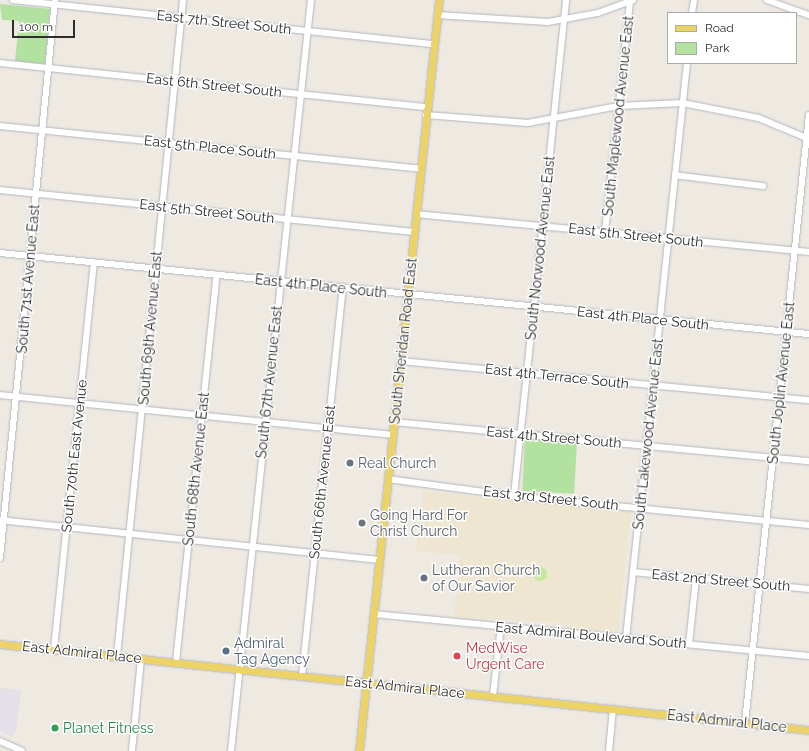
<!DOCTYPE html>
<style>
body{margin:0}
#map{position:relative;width:809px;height:751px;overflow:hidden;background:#eee9e1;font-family:Raleway,sans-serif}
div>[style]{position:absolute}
.industrial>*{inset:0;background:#e3e0e7}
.education>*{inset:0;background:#eee6d1}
.green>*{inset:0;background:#b3e1a0;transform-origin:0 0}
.pitch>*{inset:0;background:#c4e89c}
.round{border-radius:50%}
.roads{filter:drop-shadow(0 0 1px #b4b6c0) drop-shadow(0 0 1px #b4b6c0)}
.minor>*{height:5.5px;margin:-2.75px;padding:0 2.75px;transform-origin:2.75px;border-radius:2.75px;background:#fff}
.major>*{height:7px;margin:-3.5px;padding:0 3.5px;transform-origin:3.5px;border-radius:3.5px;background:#ebd368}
.dots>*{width:11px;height:11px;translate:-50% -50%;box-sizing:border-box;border:2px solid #fff;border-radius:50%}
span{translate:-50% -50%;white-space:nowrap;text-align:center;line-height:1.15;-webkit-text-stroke:3px #fff;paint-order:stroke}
.street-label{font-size:14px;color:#2d2d2d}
.worship-label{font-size:14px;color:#5b616d}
.left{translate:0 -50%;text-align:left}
.service-label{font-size:14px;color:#4e5e75}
.health-label{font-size:14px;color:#be3a42}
.leisure-label{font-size:14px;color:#27864d}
.legend{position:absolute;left:667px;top:12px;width:130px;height:52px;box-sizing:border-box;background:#fff;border:1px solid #ababab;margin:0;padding:5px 7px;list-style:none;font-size:12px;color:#2d2d2d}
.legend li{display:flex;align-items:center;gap:8px;height:20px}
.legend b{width:20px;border:1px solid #ababab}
.scale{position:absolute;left:12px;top:20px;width:63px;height:18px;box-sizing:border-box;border:2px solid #2d2d2d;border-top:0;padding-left:5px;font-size:12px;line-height:14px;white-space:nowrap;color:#2d2d2d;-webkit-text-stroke:3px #fff;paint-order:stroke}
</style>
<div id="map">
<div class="industrial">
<div style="clip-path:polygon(0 688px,21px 690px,16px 731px,12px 737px,0 731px)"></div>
</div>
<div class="education">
<div style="clip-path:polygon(423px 491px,631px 512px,618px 632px,567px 628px,562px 623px,454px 617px,460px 555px,416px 551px)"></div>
</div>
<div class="green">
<div style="clip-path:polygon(0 4px,50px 9px,45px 64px,15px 61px,19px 21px,2px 20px)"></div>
<div style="left:525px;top:439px;width:52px;height:52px;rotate:3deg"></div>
</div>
<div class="pitch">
<div class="round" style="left:533px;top:567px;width:14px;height:14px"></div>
</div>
<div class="roads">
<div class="minor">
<div style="left:13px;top:0;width:423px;rotate:6deg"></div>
<div style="left:767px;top:0;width:45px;rotate:19.7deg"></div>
<div style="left:692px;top:13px;width:13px;rotate:-81deg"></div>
<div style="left:437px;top:15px;width:111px;rotate:3.6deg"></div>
<div style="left:548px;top:22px;width:51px;rotate:-10.2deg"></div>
<div style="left:598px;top:13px;width:37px;rotate:-20deg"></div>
<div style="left:0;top:63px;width:429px;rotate:5.9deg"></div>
<div style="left:426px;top:115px;width:102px;rotate:4.5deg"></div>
<div style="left:528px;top:123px;width:93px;rotate:-10.6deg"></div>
<div style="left:619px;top:106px;width:64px;rotate:-2.7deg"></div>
<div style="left:683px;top:103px;width:77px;rotate:11.2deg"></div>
<div style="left:759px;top:118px;width:54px;rotate:22.8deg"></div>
<div style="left:0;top:126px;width:423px;rotate:5.8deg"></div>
<div style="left:675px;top:175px;width:89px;rotate:7.1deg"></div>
<div style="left:0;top:190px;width:416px;rotate:5.8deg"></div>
<div style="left:416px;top:214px;width:395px;rotate:5.5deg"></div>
<div style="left:605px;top:232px;width:233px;rotate:-83.8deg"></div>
<div style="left:0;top:253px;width:813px;rotate:5.72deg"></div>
<div style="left:401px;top:361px;width:410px;rotate:5.5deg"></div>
<div style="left:0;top:395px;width:395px;rotate:5.8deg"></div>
<div style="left:394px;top:422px;width:417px;rotate:5.4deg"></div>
<div style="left:388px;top:479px;width:127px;rotate:7.7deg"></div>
<div style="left:514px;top:496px;width:296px;rotate:5.6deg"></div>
<div style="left:514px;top:496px;width:499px;rotate:-84deg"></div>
<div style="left:0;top:520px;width:381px;rotate:6deg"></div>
<div style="left:0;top:558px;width:561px;rotate:-84.37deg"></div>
<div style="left:633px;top:572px;width:177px;rotate:5.5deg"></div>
<div style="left:374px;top:614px;width:437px;rotate:5.5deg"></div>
<div style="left:626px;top:638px;width:578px;rotate:-83.94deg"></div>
<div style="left:689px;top:644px;width:66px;rotate:-83.9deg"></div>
<div style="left:54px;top:649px;width:388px;rotate:-84.1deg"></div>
<div style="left:117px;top:656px;width:659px;rotate:-84.25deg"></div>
<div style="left:176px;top:662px;width:389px;rotate:-84deg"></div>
<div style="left:302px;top:676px;width:390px;rotate:-84deg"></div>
<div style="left:493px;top:696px;width:70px;rotate:-83.5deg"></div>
<div style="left:745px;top:723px;width:611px;rotate:-83.99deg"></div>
<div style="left:0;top:741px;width:24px;rotate:24deg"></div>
<div style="left:132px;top:751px;width:92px;rotate:-84.4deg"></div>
<div style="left:231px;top:751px;width:755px;rotate:-83.92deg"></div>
<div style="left:609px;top:751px;width:42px;rotate:-84.6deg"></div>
</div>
<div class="major">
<div style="left:0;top:644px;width:814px;rotate:6.07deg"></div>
<div style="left:359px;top:751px;width:755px;rotate:-83.92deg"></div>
</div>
</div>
<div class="dots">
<div style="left:350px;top:463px;background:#6b7280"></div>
<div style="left:362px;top:523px;background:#6b7280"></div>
<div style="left:424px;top:578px;background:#6b7280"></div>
<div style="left:226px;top:651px;background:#5c6f8a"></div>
<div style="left:457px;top:656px;background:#e0444e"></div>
<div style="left:55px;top:728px;background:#2e9e5b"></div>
</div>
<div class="street-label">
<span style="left:224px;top:22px;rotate:6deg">East 7th Street South</span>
<span style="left:214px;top:85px;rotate:6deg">East 6th Street South</span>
<span style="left:618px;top:116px;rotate:-84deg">South Maplewood Avenue East</span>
<span style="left:210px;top:147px;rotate:6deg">East 5th Place South</span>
<span style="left:207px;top:211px;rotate:6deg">East 5th Street South</span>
<span style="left:636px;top:235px;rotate:6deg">East 5th Street South</span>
<span style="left:540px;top:248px;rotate:-84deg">South Norwood Avenue East</span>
<span style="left:28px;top:279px;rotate:-85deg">South 71st Avenue East</span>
<span style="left:321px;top:286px;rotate:6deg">East 4th Place South</span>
<span style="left:643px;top:318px;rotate:6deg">East 4th Place South</span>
<span style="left:150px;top:328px;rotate:-85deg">South 69th Avenue East</span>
<span style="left:403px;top:341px;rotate:-84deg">South Sheridan Road East</span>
<span style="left:557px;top:376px;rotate:6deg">East 4th Terrace South</span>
<span style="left:269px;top:382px;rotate:-84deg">South 67th Avenue East</span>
<span style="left:781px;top:383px;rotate:-84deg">South Joplin Avenue East</span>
<span style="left:648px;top:434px;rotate:-84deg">South Lakewood Avenue East</span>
<span style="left:554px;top:437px;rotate:5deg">East 4th Street South</span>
<span style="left:74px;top:456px;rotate:-84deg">South 70th East Avenue</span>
<span style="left:196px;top:469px;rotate:-84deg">South 68th Avenue East</span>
<span style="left:322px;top:482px;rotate:-84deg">South 66th Avenue East</span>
<span style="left:551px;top:498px;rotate:6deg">East 3rd Street South</span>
<span style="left:721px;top:580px;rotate:5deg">East 2nd Street South</span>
<span style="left:591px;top:635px;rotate:5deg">East Admiral Boulevard South</span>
<span style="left:82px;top:652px;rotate:6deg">East Admiral Place</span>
<span style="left:405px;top:687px;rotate:6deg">East Admiral Place</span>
<span style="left:727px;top:721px;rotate:6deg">East Admiral Place</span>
</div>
<div class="worship-label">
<span class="left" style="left:358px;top:463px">Real Church</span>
<span class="left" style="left:370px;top:523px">Going Hard For<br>Christ Church</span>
<span class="left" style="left:432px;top:578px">Lutheran Church<br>of Our Savior</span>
</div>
<div class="service-label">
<span class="left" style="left:234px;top:651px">Admiral<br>Tag Agency</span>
</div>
<div class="health-label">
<span class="left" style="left:466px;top:656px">MedWise<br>Urgent Care</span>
</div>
<div class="leisure-label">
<span class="left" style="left:63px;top:728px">Planet Fitness</span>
</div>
<ul class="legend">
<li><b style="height:5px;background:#ebd368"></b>Road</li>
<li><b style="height:11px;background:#b3e1a0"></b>Park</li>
</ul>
<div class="scale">100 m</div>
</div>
